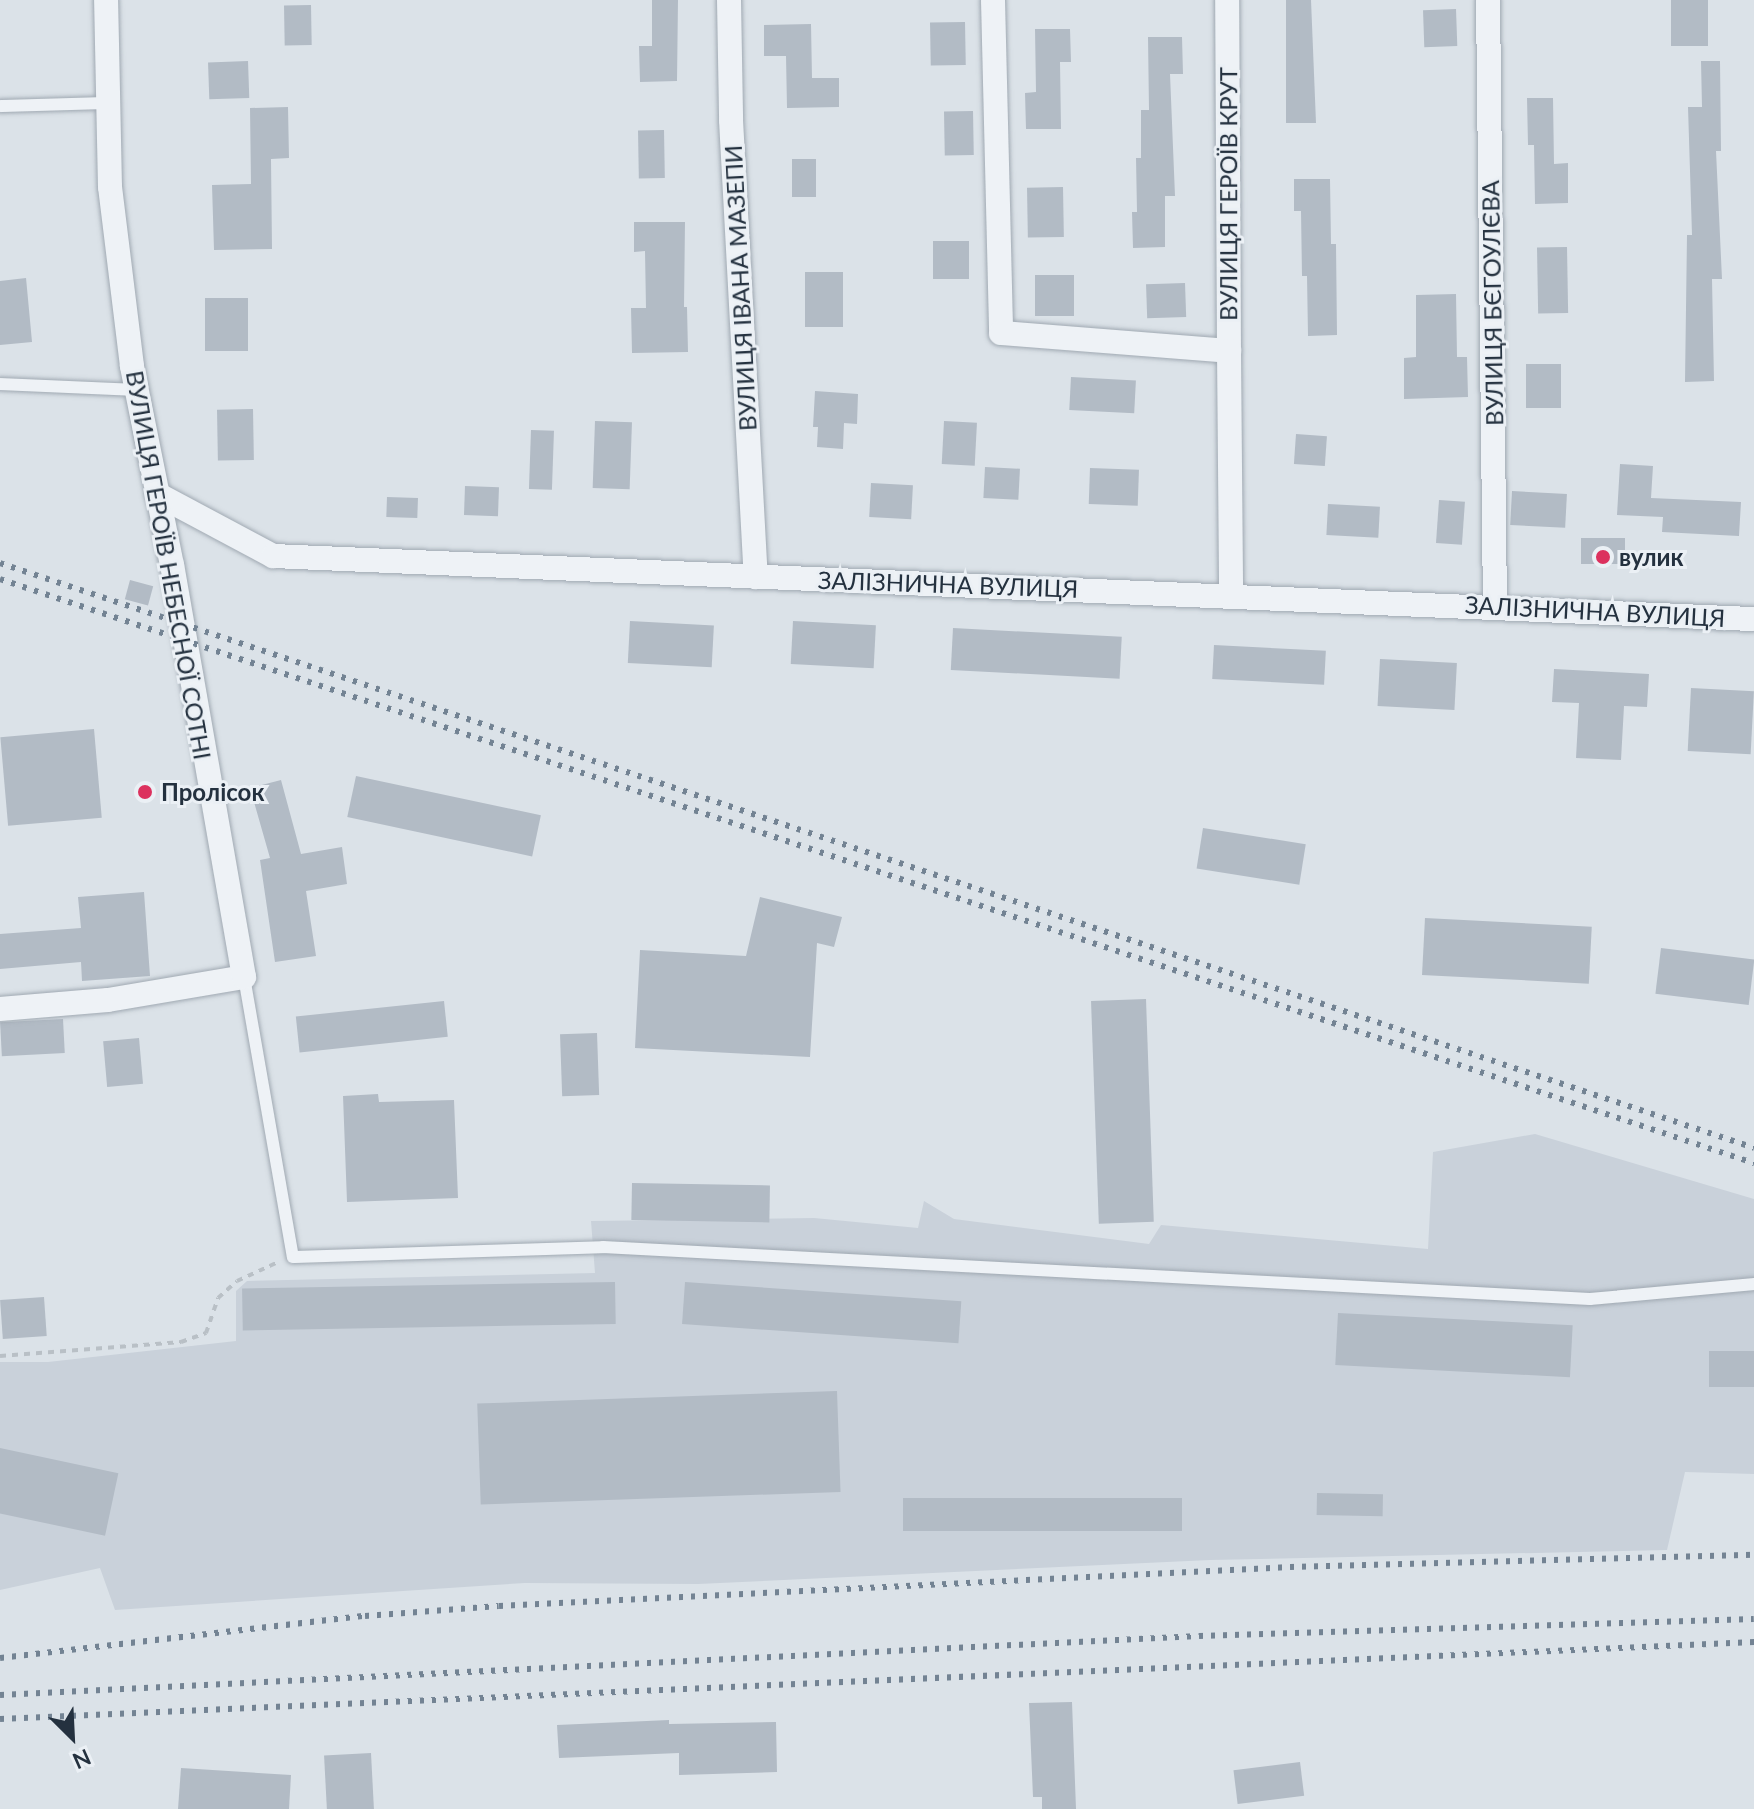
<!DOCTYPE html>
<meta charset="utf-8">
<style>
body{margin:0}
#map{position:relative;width:1754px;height:1809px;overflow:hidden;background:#dbe2e8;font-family:Lato,sans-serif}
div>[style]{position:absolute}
.built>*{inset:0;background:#c9d1da}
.building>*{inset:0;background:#b2bbc5;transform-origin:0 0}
.path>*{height:4px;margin-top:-2px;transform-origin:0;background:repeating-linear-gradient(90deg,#b9c0c6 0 6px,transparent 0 12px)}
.roads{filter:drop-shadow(0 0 2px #a0a9b2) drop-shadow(0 0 2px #a0a9b2)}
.lane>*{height:12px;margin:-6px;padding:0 6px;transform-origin:6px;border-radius:6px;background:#eef2f6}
.street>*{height:24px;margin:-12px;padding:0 12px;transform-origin:12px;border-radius:12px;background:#eef2f6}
.rail>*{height:6px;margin-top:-3px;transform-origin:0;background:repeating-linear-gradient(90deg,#738393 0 4px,transparent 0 12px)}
.dots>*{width:22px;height:22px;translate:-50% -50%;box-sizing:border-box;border:4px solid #ebf0f5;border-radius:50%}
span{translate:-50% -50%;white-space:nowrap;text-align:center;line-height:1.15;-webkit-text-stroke:6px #ebf0f5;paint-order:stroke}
.street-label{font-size:24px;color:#24313f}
.poi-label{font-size:24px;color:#24313f;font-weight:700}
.left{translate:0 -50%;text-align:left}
.north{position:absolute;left:32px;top:1697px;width:80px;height:80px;-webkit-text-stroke:6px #ebf0f5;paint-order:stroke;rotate:156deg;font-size:22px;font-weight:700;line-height:32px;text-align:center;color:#24313f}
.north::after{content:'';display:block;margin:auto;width:28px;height:36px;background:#24313f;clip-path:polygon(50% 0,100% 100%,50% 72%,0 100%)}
</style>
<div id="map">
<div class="built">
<div style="clip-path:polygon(1535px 1134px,1754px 1199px,1754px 1474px,1685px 1472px,1667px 1550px,1210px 1560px,698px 1584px,525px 1583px,115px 1610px,100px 1568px,0 1590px,0 1362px,48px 1362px,236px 1341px,236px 1291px,247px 1281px,595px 1273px,591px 1221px,814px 1218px,918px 1228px,924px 1201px,954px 1219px,1149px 1244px,1161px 1225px,1428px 1249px,1433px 1152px)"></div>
</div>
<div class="building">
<div style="clip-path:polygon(652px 0,678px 0,677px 81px,640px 82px,639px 46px,652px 46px)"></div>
<div style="clip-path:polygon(1286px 0,1311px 0,1316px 123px,1286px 123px)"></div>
<div style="left:1671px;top:0;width:37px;height:46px"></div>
<div style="left:311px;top:5px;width:40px;height:27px;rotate:89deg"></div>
<div style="left:1456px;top:9px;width:37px;height:33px;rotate:88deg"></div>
<div style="left:965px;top:22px;width:43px;height:35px;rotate:89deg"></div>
<div style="clip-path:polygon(811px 24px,812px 78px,839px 78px,839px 107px,787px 108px,786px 56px,764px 56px,764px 25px)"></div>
<div style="clip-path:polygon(1035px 29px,1070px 29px,1071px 62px,1060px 62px,1061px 129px,1026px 129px,1025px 93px,1036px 92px)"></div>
<div style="clip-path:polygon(1148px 37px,1182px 37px,1183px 74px,1170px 74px,1175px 196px,1165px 196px,1165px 247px,1133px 248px,1132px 212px,1137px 212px,1136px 158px,1141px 158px,1141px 110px,1149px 110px)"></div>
<div style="left:248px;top:61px;width:37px;height:40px;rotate:88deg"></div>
<div style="clip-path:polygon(1701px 61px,1720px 61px,1721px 151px,1716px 151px,1722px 279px,1712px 279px,1714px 381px,1685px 382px,1687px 235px,1692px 235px,1688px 107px,1702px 107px)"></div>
<div style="clip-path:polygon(1527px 98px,1553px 98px,1554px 164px,1568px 163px,1568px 203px,1535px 204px,1534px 145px,1528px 145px)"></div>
<div style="clip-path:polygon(288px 107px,289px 158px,271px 159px,272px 249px,214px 250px,212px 185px,251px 184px,250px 108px)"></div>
<div style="left:973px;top:111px;width:44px;height:29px;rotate:89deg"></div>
<div style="left:664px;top:130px;width:48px;height:26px;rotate:89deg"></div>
<div style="left:792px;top:159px;width:24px;height:38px"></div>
<div style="clip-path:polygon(1294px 179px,1330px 179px,1331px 244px,1336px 244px,1337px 335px,1308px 336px,1307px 276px,1302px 276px,1301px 211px,1294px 211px)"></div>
<div style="left:1063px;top:187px;width:50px;height:36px;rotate:89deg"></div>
<div style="clip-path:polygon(634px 222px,685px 222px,684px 307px,687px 307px,688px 352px,632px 353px,631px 308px,646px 308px,645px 251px,634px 252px)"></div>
<div style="left:969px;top:241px;width:38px;height:36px;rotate:90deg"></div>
<div style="left:1567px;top:247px;width:66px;height:30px;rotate:89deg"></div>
<div style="left:805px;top:272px;width:38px;height:55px"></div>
<div style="left:1035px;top:275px;width:39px;height:41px"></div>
<div style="clip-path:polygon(26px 278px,32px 342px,0 345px,0 281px)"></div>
<div style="left:1185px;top:283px;width:34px;height:39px;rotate:88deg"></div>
<div style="clip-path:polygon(1456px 294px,1457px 357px,1467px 357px,1468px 397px,1404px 399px,1404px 358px,1416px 357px,1416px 295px)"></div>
<div style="left:248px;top:298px;width:53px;height:43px;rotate:90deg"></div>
<div style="left:1561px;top:364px;width:44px;height:35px;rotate:90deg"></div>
<div style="left:1071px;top:377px;width:65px;height:33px;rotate:3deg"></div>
<div style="clip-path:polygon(815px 391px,858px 394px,857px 424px,844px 423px,843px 449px,817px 447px,818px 427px,813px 427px)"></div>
<div style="left:253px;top:409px;width:51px;height:36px;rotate:89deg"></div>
<div style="left:595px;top:421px;width:37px;height:67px;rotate:2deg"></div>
<div style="left:944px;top:421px;width:33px;height:43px;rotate:3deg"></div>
<div style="left:531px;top:430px;width:23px;height:59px;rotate:2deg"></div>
<div style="left:1296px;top:434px;width:31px;height:30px;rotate:4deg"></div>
<div style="clip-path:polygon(1620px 464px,1653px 466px,1651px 498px,1741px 502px,1739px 536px,1662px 532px,1663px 517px,1617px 515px)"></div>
<div style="left:985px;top:467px;width:35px;height:31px;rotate:3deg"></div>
<div style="left:1090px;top:468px;width:49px;height:36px;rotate:2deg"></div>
<div style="left:871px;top:483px;width:42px;height:34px;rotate:3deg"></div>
<div style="left:465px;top:486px;width:34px;height:29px;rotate:2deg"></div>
<div style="left:1512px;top:491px;width:55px;height:34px;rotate:3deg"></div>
<div style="left:387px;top:497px;width:31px;height:20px;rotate:2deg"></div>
<div style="left:1439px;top:500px;width:26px;height:43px;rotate:4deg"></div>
<div style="left:1328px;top:504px;width:52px;height:31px;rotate:3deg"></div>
<div style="left:1581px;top:538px;width:44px;height:26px"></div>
<div style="left:130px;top:580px;width:24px;height:20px;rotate:15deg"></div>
<div style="left:630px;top:621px;width:84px;height:42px;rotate:3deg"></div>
<div style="left:793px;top:621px;width:83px;height:43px;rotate:3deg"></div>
<div style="left:953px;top:628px;width:169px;height:42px;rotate:3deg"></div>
<div style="left:1214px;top:645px;width:112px;height:34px;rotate:3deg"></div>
<div style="left:1380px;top:659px;width:77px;height:47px;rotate:3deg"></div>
<div style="clip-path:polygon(1554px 669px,1649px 674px,1647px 707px,1624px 706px,1621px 760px,1576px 758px,1579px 703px,1552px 702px)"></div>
<div style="left:1691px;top:688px;width:63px;height:63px;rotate:3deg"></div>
<div style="left:94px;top:729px;width:89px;height:94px;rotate:85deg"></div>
<div style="left:356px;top:776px;width:189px;height:42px;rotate:12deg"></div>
<div style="clip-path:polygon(281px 780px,301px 854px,342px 847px,347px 884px,306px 891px,316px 956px,275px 962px,260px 860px,270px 858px,250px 788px)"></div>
<div style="left:1203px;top:828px;width:104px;height:41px;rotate:9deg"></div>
<div style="clip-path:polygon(144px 892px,150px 976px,82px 981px,81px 962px,0 969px,0 934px,81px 928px,78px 897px)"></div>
<div style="clip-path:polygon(760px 897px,842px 917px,834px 947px,817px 943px,810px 1057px,635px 1048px,640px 950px,746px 956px)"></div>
<div style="left:1425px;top:918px;width:167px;height:57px;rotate:3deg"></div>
<div style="left:1661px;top:948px;width:94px;height:46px;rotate:7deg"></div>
<div style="left:1146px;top:999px;width:223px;height:55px;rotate:88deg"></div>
<div style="left:444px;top:1001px;width:36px;height:149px;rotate:84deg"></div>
<div style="left:63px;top:1019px;width:34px;height:63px;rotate:87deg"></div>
<div style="left:597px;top:1033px;width:62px;height:37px;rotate:88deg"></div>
<div style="left:139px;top:1038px;width:46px;height:36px;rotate:85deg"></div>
<div style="clip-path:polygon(378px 1094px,379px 1102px,454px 1100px,458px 1198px,347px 1202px,343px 1096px)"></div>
<div style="left:632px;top:1183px;width:138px;height:37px;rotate:1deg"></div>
<div style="left:615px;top:1282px;width:42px;height:373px;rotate:89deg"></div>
<div style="left:685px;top:1282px;width:277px;height:42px;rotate:4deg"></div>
<div style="left:44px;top:1297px;width:39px;height:44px;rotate:86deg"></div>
<div style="left:1338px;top:1313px;width:235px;height:52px;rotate:3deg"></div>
<div style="left:1754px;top:1351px;width:36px;height:45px;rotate:90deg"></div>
<div style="left:837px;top:1391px;width:101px;height:360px;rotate:88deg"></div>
<div style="left:0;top:1448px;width:121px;height:64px;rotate:12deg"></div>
<div style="left:1317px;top:1493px;width:66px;height:22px;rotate:1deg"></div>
<div style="left:1182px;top:1498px;width:33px;height:279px;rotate:90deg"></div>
<div style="clip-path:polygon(1072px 1702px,1076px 1809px,1042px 1809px,1042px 1797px,1033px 1797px,1029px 1703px)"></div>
<div style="clip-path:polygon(669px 1720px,669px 1724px,776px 1722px,777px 1772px,679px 1775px,679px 1753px,559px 1758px,557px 1725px)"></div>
<div style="left:371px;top:1753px;width:56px;height:47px;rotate:87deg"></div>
<div style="left:1300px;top:1762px;width:34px;height:67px;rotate:83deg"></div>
<div style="clip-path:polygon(181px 1768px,291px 1775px,289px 1809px,178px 1809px)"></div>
</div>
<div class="path">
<div style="left:0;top:1356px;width:182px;rotate:-4.4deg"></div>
<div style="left:181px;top:1342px;width:27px;rotate:-20deg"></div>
<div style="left:206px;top:1333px;width:37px;rotate:-71deg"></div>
<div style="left:218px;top:1298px;width:25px;rotate:-42deg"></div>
<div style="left:237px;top:1281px;width:43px;rotate:-24.8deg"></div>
</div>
<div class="roads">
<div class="lane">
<div style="left:0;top:106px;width:108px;rotate:-1.6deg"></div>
<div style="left:0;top:384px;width:137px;rotate:2.5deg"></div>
<div style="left:244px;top:977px;width:284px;rotate:80.1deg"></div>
<div style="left:293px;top:1257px;width:310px;rotate:-1.8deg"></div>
<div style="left:603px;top:1247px;width:988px;rotate:3.02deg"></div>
<div style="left:1590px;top:1299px;width:165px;rotate:-5.2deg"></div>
</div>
<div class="street">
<div style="left:729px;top:0;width:120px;rotate:89deg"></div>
<div style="left:731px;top:120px;width:458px;rotate:86.9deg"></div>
<div style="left:993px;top:0;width:333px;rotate:88.6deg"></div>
<div style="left:1001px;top:333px;width:229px;rotate:4.5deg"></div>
<div style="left:1229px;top:351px;width:351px;rotate:-90.3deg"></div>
<div style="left:1488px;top:0;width:605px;rotate:89.34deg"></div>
<div style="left:1229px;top:351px;width:244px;rotate:89.5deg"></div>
<div style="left:157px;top:494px;width:132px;rotate:28.1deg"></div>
<div style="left:273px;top:556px;width:1482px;rotate:2.44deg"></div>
<div style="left:0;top:1009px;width:108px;rotate:-4.8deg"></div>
<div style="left:108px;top:1000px;width:138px;rotate:-9.6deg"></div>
<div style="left:244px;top:977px;width:418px;rotate:-99.9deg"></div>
<div style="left:172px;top:565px;width:203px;rotate:-101.4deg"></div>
<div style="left:132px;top:366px;width:180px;rotate:-97deg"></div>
<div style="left:110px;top:187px;width:187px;rotate:-91.2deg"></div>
</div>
</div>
<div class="rail">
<div style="left:0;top:563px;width:1849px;rotate:18.44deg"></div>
<div style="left:0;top:579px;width:1849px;rotate:18.42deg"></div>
<div style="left:0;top:1658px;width:367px;rotate:-6.6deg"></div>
<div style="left:365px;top:1616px;width:134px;rotate:-4.3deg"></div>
<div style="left:499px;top:1606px;width:792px;rotate:-2.82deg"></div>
<div style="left:1290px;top:1567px;width:464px;rotate:-1.5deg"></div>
<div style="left:0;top:1695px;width:1200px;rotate:-2.82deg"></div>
<div style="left:1199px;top:1636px;width:555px;rotate:-1.75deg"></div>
<div style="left:0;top:1719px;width:1756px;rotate:-2.51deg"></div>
</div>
<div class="dots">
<div style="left:1603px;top:557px;background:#dc315e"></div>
<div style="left:145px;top:792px;background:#dc315e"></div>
</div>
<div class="street-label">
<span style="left:1228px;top:194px;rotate:-90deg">ВУЛИЦЯ ГЕРОЇВ КРУТ</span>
<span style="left:740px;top:288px;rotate:-93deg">ВУЛИЦЯ ІВАНА МАЗЕПИ</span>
<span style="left:1492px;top:303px;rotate:-91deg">ВУЛИЦЯ БЄГОУЛЄВА</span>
<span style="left:169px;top:565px;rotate:80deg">ВУЛИЦЯ ГЕРОЇВ НЕБЕСНОЇ СОТНІ</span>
<span style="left:948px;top:584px;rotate:2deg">ЗАЛІЗНИЧНА ВУЛИЦЯ</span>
<span style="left:1595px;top:611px;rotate:3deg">ЗАЛІЗНИЧНА ВУЛИЦЯ</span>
</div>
<div class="poi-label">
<span class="left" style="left:1619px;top:557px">вулик</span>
<span class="left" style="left:161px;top:792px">Пролісок</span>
</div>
<div class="north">N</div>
</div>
